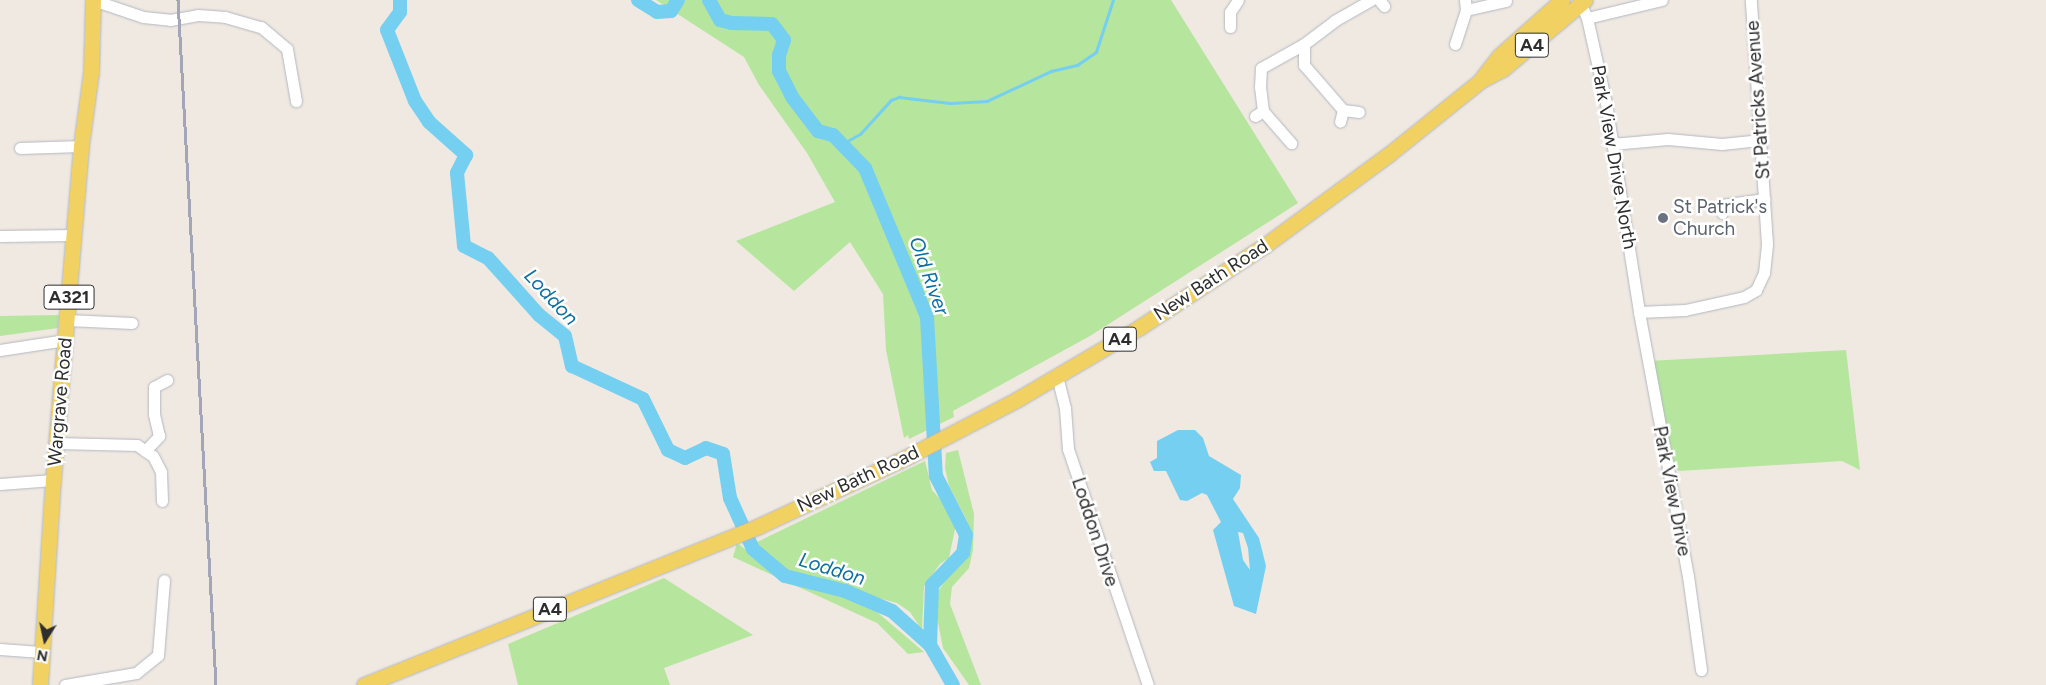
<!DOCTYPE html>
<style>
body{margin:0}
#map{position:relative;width:2046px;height:685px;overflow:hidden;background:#efe9e1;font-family:Figtree,sans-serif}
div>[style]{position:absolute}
.green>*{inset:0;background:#b6e59e}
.water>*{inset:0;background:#75cff0}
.stream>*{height:2.5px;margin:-1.25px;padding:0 1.25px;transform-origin:1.25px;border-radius:1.25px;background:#75cff0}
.river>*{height:14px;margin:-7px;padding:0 7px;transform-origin:7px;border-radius:7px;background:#75cff0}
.roads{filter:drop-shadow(0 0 1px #b4b7c1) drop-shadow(0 0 1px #b4b7c1)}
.minor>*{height:11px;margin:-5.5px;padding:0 5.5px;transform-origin:5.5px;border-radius:5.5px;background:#fff}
.major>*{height:15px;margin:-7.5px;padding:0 7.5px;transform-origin:7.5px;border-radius:7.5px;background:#f2d163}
.rail>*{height:2.5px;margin:-1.25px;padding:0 1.25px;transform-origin:1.25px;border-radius:1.25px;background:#a3a6b8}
.dots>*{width:14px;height:14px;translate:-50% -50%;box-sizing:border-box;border:2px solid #fff;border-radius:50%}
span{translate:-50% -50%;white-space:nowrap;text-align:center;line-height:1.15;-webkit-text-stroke:5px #fff;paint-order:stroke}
.shield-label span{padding:1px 4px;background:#fff;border:1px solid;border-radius:4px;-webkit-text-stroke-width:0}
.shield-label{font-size:18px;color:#2e2e2e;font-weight:700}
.street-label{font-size:19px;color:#2e2e2e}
.worship-label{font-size:19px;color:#5b616d}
.left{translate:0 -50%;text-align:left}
.water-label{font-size:20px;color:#0d6fa3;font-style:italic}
.north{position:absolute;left:20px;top:615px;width:50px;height:50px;-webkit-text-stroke:4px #fff;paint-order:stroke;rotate:190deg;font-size:14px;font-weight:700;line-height:20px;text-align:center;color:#2e2e2e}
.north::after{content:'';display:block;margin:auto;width:18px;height:22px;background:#2e2e2e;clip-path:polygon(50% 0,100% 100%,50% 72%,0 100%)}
</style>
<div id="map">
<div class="green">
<div style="clip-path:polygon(656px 0,1171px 0,1298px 203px,1090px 336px,953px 411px,954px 417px,909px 439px,908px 435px,904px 438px,886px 350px,883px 294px,850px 242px,794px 291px,736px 241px,835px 202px,807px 153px,759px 85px,744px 57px)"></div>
<div style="clip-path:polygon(59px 315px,58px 328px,0 336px,0 316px)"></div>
<div style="clip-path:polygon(1846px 350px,1860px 470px,1842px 461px,1679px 471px,1669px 461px,1649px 361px)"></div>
<div style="clip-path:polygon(958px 450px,974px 514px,973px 550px,969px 568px,952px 587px,950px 604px,981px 685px,969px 685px,943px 648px,935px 607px,938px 591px,965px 553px,969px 535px,967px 521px,949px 486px,945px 468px,946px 453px)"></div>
<div style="clip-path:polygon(925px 461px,932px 490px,955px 516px,956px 524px,949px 558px,940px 564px,924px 586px,922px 630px,910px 612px,897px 603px,787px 574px,756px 546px,757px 542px)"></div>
<div style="clip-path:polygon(737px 543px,789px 582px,837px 592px,877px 612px,924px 652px,908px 654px,877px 623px,733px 557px)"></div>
<div style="clip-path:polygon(664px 578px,753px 635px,664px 668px,670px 685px,518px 685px,508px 644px)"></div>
</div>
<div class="water">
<div style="clip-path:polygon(evenodd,1178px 430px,1195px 430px,1203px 438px,1209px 456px,1241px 475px,1240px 488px,1233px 499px,1259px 538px,1266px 566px,1256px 614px,1234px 606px,1213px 530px,1221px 522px,1207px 495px,1202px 493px,1187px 501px,1180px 500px,1166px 471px,1154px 471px,1150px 462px,1157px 458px,1157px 441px,1178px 430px,1238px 532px,1243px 533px,1248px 548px,1250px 570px,1243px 560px,1238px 532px)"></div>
</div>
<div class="stream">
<div style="left:842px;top:144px;width:21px;rotate:-29deg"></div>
<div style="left:860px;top:134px;width:46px;rotate:-47.6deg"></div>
<div style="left:891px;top:100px;width:9px;rotate:-21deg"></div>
<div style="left:899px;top:97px;width:51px;rotate:6.7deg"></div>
<div style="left:950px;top:103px;width:37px;rotate:-3deg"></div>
<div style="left:987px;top:101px;width:71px;rotate:-25.1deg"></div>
<div style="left:1051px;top:71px;width:27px;rotate:-13deg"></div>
<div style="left:1077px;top:65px;width:23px;rotate:-34deg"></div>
<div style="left:1096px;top:52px;width:55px;rotate:-71.9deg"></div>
</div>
<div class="river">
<div style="left:400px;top:0;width:12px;rotate:90deg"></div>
<div style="left:400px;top:12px;width:22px;rotate:126deg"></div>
<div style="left:387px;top:30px;width:76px;rotate:68.5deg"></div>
<div style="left:415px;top:101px;width:25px;rotate:56deg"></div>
<div style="left:429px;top:122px;width:50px;rotate:41.7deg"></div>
<div style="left:466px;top:155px;width:20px;rotate:117deg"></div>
<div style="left:457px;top:173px;width:73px;rotate:84.5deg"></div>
<div style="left:464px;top:246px;width:27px;rotate:27deg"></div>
<div style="left:488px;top:258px;width:76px;rotate:48.2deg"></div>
<div style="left:539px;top:315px;width:33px;rotate:39deg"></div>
<div style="left:565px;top:336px;width:31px;rotate:77deg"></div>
<div style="left:572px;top:366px;width:78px;rotate:24.9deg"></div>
<div style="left:643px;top:399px;width:57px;rotate:63.9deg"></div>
<div style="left:668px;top:450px;width:19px;rotate:25deg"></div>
<div style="left:685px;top:458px;width:23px;rotate:-25deg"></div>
<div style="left:706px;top:448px;width:18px;rotate:19deg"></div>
<div style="left:723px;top:454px;width:45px;rotate:81deg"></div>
<div style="left:730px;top:498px;width:56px;rotate:65.7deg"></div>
<div style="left:753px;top:549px;width:42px;rotate:40.2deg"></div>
<div style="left:785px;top:576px;width:62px;rotate:14deg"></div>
<div style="left:845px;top:591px;width:51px;rotate:23.1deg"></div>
<div style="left:892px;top:611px;width:51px;rotate:41.8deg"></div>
<div style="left:930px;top:645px;width:46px;rotate:60.1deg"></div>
<div style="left:638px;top:0;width:22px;rotate:32deg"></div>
<div style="left:657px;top:12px;width:14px;rotate:-4deg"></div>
<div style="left:671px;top:11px;width:13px;rotate:-58deg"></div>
<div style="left:709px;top:0;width:23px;rotate:61deg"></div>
<div style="left:720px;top:20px;width:11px;rotate:15deg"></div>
<div style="left:731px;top:23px;width:41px;rotate:1.4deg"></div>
<div style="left:772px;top:24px;width:20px;rotate:53deg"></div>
<div style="left:784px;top:40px;width:16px;rotate:108deg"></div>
<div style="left:779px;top:55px;width:16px;rotate:90deg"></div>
<div style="left:779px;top:71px;width:29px;rotate:63deg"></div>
<div style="left:792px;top:97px;width:43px;rotate:52.6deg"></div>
<div style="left:818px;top:131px;width:16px;rotate:15deg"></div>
<div style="left:833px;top:135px;width:46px;rotate:45.9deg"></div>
<div style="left:865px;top:168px;width:161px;rotate:67.4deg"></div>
<div style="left:927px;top:317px;width:159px;rotate:86.8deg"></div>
<div style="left:936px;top:476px;width:66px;rotate:63deg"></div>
<div style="left:966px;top:535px;width:18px;rotate:99deg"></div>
<div style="left:963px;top:553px;width:45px;rotate:134.1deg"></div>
<div style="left:932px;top:585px;width:60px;rotate:91.9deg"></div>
</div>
<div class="roads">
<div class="minor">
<div style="left:93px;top:0;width:53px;rotate:18.8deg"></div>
<div style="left:143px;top:17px;width:27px;rotate:6deg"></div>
<div style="left:170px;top:20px;width:28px;rotate:-10deg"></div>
<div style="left:198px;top:15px;width:27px;rotate:4deg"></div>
<div style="left:225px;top:17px;width:37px;rotate:16deg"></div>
<div style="left:261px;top:27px;width:34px;rotate:40deg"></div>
<div style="left:287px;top:49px;width:53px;rotate:80.2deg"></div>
<div style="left:1379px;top:0;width:8px;rotate:50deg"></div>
<div style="left:1579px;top:0;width:20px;rotate:66deg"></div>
<div style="left:1587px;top:18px;width:87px;rotate:77.4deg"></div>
<div style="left:1606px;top:103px;width:212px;rotate:81deg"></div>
<div style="left:1639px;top:312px;width:269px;rotate:79.5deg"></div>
<div style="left:1688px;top:576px;width:95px;rotate:82.1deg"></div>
<div style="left:1466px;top:10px;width:41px;rotate:-12.7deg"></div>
<div style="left:1587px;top:18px;width:77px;rotate:-13.5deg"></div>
<div style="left:1230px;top:27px;width:15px;rotate:-90deg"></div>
<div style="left:1230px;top:12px;width:14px;rotate:-56deg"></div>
<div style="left:1304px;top:44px;width:38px;rotate:-37deg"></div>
<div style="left:1334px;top:21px;width:43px;rotate:-29.6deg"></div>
<div style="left:1455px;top:44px;width:36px;rotate:-72deg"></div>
<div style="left:1466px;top:10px;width:10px;rotate:-96deg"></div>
<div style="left:1343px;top:110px;width:16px;rotate:7deg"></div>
<div style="left:1263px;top:111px;width:43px;rotate:48.8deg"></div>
<div style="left:1255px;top:116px;width:9px;rotate:-32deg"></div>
<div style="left:1263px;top:111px;width:24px;rotate:-97deg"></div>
<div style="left:1260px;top:87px;width:19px;rotate:-87deg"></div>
<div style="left:1261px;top:68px;width:49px;rotate:-29.2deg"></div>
<div style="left:1304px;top:44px;width:21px;rotate:90deg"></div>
<div style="left:1304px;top:65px;width:60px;rotate:49.1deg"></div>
<div style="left:1343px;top:110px;width:12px;rotate:104deg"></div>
<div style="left:1612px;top:144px;width:56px;rotate:-5.1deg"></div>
<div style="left:1668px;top:139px;width:54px;rotate:5.3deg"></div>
<div style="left:1722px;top:144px;width:37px;rotate:-6deg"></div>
<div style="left:20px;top:148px;width:61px;rotate:-1.9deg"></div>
<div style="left:1722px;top:213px;width:8px;rotate:-97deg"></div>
<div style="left:1721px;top:205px;width:44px;rotate:-7.8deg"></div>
<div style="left:0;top:236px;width:73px;rotate:-0.8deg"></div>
<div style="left:1639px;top:312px;width:46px;rotate:-2.5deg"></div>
<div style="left:1685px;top:310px;width:60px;rotate:-12.4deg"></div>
<div style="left:1744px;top:297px;width:14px;rotate:-30deg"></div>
<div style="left:1756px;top:290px;width:19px;rotate:-65deg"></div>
<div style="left:1764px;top:273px;width:29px;rotate:-84deg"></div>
<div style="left:1767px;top:244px;width:245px;rotate:-93.8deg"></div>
<div style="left:67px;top:320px;width:65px;rotate:2.6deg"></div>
<div style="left:0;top:350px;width:66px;rotate:-8.7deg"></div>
<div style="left:1057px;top:376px;width:33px;rotate:76deg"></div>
<div style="left:1065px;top:408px;width:41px;rotate:85.8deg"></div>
<div style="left:1068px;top:449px;width:249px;rotate:71.3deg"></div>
<div style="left:57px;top:443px;width:80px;rotate:1.4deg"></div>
<div style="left:137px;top:445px;width:19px;rotate:35deg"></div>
<div style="left:153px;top:456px;width:18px;rotate:63deg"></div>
<div style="left:161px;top:472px;width:29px;rotate:88deg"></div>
<div style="left:145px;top:451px;width:21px;rotate:-47deg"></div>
<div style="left:159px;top:436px;width:23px;rotate:-103deg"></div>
<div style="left:154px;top:414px;width:27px;rotate:-90deg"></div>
<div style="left:154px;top:387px;width:15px;rotate:-28deg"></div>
<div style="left:0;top:484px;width:53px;rotate:-4.3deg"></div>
<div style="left:0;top:649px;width:41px;rotate:4.2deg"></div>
<div style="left:65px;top:685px;width:72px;rotate:-9.6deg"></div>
<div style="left:136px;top:673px;width:28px;rotate:-39deg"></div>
<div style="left:158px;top:655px;width:75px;rotate:-85.4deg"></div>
</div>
<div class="major">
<div style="left:1482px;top:78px;width:28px;rotate:-52deg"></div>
<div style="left:1499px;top:56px;width:84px;rotate:-41.6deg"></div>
<div style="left:40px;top:685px;width:205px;rotate:-86.4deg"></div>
<div style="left:53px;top:480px;width:335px;rotate:-85.2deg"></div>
<div style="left:81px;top:146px;width:75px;rotate:-82.3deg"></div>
<div style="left:91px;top:72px;width:72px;rotate:-88.4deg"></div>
<div style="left:364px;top:685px;width:426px;rotate:-21.9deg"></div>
<div style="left:759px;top:526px;width:166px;rotate:-25deg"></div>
<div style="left:909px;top:456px;width:123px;rotate:-27.6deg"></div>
<div style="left:1018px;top:399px;width:142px;rotate:-30.5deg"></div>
<div style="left:1140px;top:327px;width:148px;rotate:-33.2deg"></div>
<div style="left:1264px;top:246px;width:154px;rotate:-36.3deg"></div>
<div style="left:1388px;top:155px;width:118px;rotate:-38.8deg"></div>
<div style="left:1480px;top:81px;width:26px;rotate:-28deg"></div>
<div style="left:1503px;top:69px;width:107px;rotate:-40.1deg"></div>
</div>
</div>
<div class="rail">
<div style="left:178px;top:0;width:686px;rotate:86.82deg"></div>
</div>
<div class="dots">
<div style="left:1663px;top:218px;background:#6b7280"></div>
</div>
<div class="shield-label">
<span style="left:1532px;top:45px">A4</span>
<span style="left:69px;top:297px">A321</span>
<span style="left:1120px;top:339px">A4</span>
<span style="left:550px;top:609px">A4</span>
</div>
<div class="street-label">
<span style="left:1758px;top:100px;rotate:-94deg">St Patricks Avenue</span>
<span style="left:1614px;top:157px;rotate:80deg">Park View Drive North</span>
<span style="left:1211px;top:280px;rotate:-33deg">New Bath Road</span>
<span style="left:60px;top:402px;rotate:-85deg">Wargrave Road</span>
<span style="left:858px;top:479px;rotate:-25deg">New Bath Road</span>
<span style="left:1672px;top:491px;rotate:79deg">Park View Drive</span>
<span style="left:1095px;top:532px;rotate:72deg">Loddon Drive</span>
</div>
<div class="worship-label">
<span class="left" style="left:1673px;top:218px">St Patrick's<br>Church</span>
</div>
<div class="water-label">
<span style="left:929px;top:276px;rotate:70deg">Old River</span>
<span style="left:551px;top:297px;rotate:47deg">Loddon</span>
<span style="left:832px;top:569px;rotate:17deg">Loddon</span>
</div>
<div class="north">N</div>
</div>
